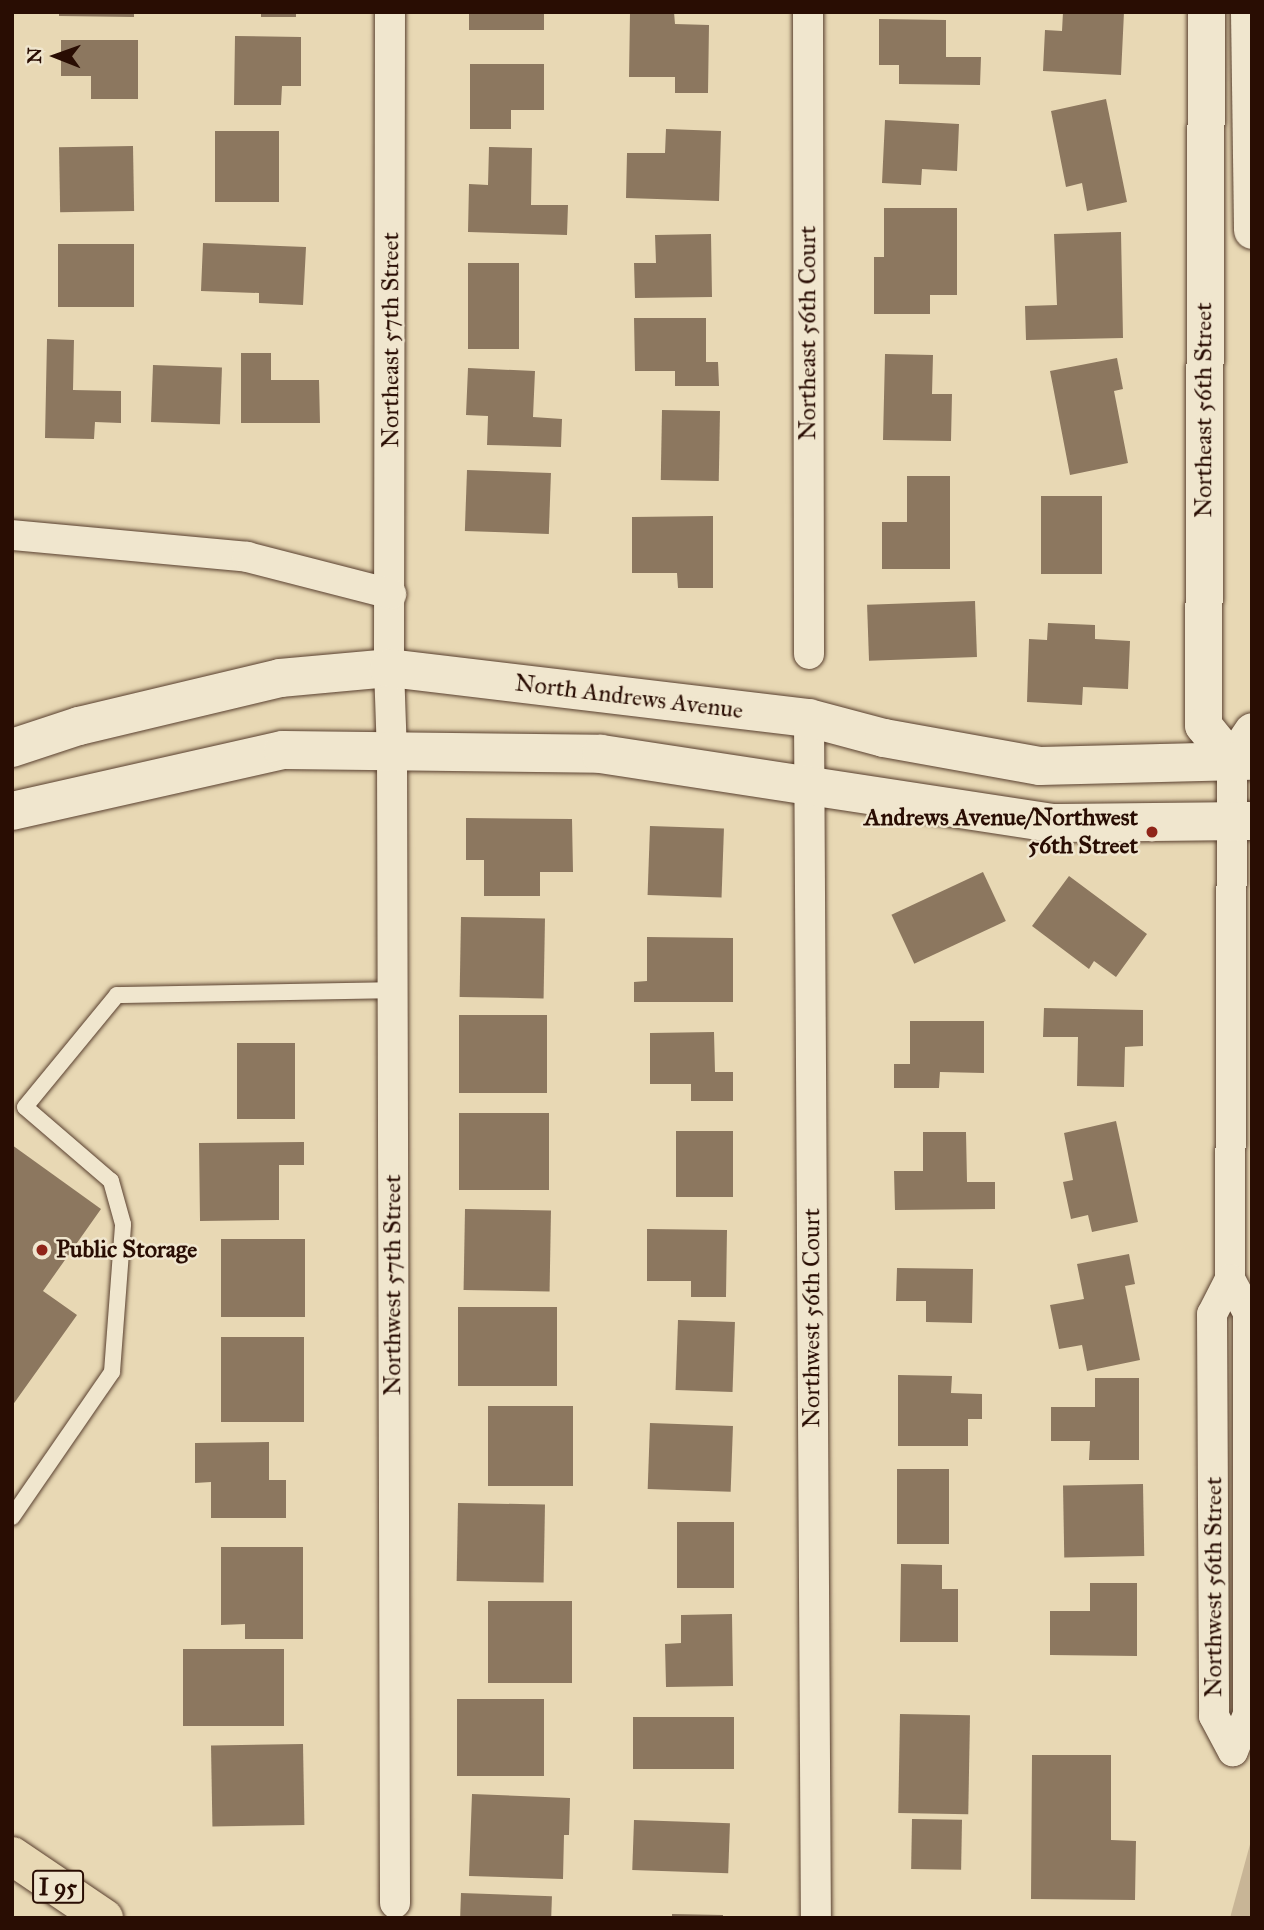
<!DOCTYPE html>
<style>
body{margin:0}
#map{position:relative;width:1264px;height:1930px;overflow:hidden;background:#e8d8b4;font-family:"IM FELL Great Primer",serif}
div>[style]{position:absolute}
.green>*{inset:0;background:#c8b596}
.building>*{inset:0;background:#8c775f;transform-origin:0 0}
.roads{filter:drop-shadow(0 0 2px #59402f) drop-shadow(0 0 2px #59402f)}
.service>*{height:16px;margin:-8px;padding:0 8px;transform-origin:8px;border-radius:8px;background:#f0e6ce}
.minor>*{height:30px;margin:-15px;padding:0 15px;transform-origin:15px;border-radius:15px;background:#f0e6ce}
.tertiary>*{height:37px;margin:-18.5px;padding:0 18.5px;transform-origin:18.5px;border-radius:18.5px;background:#f0e6ce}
.secondary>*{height:38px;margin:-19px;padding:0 19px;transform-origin:19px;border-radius:19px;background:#f0e6ce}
.motorway>*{height:38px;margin:-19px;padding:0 19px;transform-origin:19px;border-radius:19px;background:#e8d8b4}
.dots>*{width:19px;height:19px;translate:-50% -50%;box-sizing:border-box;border:4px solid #f0e6ce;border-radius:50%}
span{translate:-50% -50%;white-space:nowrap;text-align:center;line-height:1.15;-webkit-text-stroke:5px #f0e6ce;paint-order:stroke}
.shield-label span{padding:2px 5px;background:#f0e6ce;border:2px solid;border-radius:5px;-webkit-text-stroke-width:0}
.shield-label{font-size:23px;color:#290d03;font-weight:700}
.street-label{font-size:24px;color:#290d03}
.poi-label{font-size:24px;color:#290d03;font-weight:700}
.right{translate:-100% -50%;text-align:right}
.left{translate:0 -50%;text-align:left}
.frame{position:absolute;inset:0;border:14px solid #290d03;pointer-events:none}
.north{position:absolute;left:21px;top:21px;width:70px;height:70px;-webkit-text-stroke:5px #f0e6ce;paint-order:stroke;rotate:271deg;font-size:19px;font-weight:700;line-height:28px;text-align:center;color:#290d03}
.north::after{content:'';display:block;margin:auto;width:24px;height:32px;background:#290d03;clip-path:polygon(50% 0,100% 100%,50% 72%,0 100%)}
</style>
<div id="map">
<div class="green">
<div style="clip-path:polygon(1252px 1837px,1252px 1918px,1230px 1918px)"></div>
</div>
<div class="building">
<div style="clip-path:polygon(59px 12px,134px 12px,134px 17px,59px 16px)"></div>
<div style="left:261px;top:12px;width:35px;height:5px"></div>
<div style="left:469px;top:12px;width:75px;height:18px"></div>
<div style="clip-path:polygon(630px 12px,674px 12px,675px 24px,709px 25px,708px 93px,675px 93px,675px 77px,629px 77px)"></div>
<div style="clip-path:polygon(1063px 12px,1124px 12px,1121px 75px,1043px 71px,1045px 30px,1062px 31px)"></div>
<div style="clip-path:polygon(879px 19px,946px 20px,946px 57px,981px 57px,980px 85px,899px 84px,899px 65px,879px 65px)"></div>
<div style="clip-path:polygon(235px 36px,301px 37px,301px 86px,282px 86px,281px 105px,234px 105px)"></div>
<div style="clip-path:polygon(61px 40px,138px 40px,138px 99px,91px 99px,91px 76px,61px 76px)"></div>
<div style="clip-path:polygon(470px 64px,544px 64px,544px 110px,511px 110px,511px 129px,470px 129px)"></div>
<div style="clip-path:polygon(1106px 99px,1127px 202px,1087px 211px,1082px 183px,1066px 187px,1051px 111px)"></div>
<div style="clip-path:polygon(885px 120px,959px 124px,957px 171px,922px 169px,921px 185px,882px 183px)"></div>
<div style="clip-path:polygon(666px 129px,721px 131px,719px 201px,626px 198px,627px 153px,665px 153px)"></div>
<div style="left:215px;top:131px;width:64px;height:71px"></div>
<div style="left:133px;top:146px;width:65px;height:74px;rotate:89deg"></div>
<div style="clip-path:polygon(489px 147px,532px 148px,531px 205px,568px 205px,567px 235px,468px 232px,469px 184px,488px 185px)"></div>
<div style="clip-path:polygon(884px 208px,957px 208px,957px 295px,930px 295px,930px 314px,874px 314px,874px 257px,884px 257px)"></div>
<div style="clip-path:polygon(1121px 232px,1123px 338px,1026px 340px,1025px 306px,1057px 305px,1054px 234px)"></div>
<div style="clip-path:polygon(711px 234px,712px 297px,635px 298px,634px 263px,656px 263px,655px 235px)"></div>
<div style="clip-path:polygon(203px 243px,306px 247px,303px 305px,259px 303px,259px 293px,201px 291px)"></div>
<div style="left:58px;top:244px;width:76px;height:63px"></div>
<div style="left:468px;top:263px;width:51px;height:86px"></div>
<div style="clip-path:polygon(634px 318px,706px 318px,706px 362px,718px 362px,719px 386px,675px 386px,675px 371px,635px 371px)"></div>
<div style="clip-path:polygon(47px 339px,74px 340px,73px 390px,121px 391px,121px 423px,95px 422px,94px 439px,45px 438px)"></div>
<div style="clip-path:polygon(241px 353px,271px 353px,271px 380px,319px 380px,320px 423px,241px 423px)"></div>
<div style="clip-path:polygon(885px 354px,933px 355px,932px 394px,952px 394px,951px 441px,883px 440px)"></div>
<div style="clip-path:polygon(1117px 358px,1123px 389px,1114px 391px,1128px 463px,1070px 475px,1050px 371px)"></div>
<div style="left:153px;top:365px;width:69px;height:57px;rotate:2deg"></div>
<div style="clip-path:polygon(468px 368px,535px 371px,533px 417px,562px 419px,561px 447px,487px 445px,488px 416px,466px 415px)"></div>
<div style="left:662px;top:410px;width:58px;height:70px;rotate:1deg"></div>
<div style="left:467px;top:470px;width:84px;height:61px;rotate:2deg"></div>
<div style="clip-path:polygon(907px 476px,950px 476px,950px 569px,882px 569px,882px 522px,907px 522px)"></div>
<div style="left:1041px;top:496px;width:61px;height:78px"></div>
<div style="clip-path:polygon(713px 516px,713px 588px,678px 588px,677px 573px,632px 573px,632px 517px)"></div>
<div style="left:975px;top:601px;width:56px;height:108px;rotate:88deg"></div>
<div style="clip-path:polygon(1048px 623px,1095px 625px,1095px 639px,1130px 641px,1128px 689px,1083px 687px,1082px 705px,1027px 702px,1029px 639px,1047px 640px)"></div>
<div style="clip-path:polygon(466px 818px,572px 819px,573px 872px,540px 872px,540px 896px,484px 896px,484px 860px,466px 860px)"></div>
<div style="left:650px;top:826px;width:74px;height:69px;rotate:2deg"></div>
<div style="left:983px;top:872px;width:54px;height:101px;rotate:65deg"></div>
<div style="clip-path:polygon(1069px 876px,1147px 934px,1116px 977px,1094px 961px,1089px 969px,1032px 926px)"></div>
<div style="left:461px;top:917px;width:84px;height:80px;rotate:1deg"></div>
<div style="clip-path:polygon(647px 937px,733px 938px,733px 1002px,634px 1002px,634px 982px,647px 981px)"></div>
<div style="clip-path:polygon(1044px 1008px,1143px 1010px,1143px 1046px,1125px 1047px,1124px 1087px,1077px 1086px,1078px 1037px,1043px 1037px)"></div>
<div style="left:459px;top:1015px;width:88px;height:78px"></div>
<div style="clip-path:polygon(910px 1021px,984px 1021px,984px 1073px,940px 1072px,939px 1088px,894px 1088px,894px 1064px,910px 1064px)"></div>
<div style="clip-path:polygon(714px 1032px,715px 1072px,733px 1072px,733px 1101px,691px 1101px,691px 1084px,650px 1084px,650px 1033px)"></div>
<div style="left:237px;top:1043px;width:58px;height:76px"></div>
<div style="left:549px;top:1113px;width:77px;height:90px;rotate:90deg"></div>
<div style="clip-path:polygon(1116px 1121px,1138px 1222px,1092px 1232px,1088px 1215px,1071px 1219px,1063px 1182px,1073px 1180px,1064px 1133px)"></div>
<div style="left:676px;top:1131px;width:57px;height:66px"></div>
<div style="clip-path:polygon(923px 1132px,966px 1132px,967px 1182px,995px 1182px,995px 1209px,895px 1210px,894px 1171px,923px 1171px)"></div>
<div style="clip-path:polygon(304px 1142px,304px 1165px,279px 1165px,279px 1220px,200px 1221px,199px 1143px)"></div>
<div style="clip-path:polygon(12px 1145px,101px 1209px,43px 1291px,77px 1315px,12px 1406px)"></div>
<div style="left:465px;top:1209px;width:86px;height:81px;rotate:1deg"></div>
<div style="clip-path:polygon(647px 1229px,727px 1230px,726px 1297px,691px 1297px,691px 1281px,647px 1281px)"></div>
<div style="left:305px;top:1239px;width:78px;height:84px;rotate:90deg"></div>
<div style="clip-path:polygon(1129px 1254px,1135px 1284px,1125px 1286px,1140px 1360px,1087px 1371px,1082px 1345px,1059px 1349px,1050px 1305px,1084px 1299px,1077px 1264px)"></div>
<div style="clip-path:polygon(897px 1268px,973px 1269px,972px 1323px,926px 1322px,926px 1301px,896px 1301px)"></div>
<div style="left:458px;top:1307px;width:99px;height:79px"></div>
<div style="left:678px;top:1320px;width:57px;height:70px;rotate:2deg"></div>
<div style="left:221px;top:1337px;width:83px;height:85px"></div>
<div style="clip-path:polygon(898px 1375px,952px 1376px,951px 1393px,982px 1394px,982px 1419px,968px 1419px,968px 1446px,898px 1446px)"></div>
<div style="clip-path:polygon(1095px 1378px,1139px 1378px,1139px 1460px,1089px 1460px,1090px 1441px,1051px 1441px,1051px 1407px,1095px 1407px)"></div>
<div style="left:488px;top:1406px;width:85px;height:80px"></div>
<div style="left:650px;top:1423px;width:83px;height:66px;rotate:2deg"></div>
<div style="clip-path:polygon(269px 1442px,269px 1480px,286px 1480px,286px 1518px,211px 1518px,211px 1482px,195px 1483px,195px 1443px)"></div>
<div style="left:897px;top:1469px;width:52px;height:75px"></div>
<div style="left:1143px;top:1484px;width:72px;height:80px;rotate:89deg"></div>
<div style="left:458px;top:1503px;width:87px;height:78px;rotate:1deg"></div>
<div style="left:677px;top:1522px;width:57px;height:66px"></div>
<div style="clip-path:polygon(221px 1547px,303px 1547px,303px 1639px,245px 1639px,245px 1624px,221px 1625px)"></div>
<div style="clip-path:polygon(901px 1564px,942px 1565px,942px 1589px,958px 1589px,958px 1642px,900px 1642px)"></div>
<div style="clip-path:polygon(1090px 1583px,1137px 1583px,1137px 1656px,1050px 1655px,1050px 1611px,1090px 1611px)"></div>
<div style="left:572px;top:1601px;width:82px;height:84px;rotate:90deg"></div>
<div style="clip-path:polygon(732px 1614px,733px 1686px,666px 1687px,665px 1644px,681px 1643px,681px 1615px)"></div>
<div style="left:183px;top:1649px;width:101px;height:77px"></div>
<div style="left:457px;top:1699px;width:87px;height:77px"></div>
<div style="left:900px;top:1714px;width:70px;height:99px;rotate:1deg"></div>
<div style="left:734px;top:1717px;width:52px;height:101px;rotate:90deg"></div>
<div style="left:303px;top:1744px;width:81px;height:92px;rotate:89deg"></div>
<div style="clip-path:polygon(1032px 1755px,1111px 1755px,1111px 1840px,1136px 1841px,1135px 1900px,1031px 1899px)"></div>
<div style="clip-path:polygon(472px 1794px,570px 1798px,569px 1835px,564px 1835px,563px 1879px,469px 1876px)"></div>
<div style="left:912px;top:1819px;width:50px;height:50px;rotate:1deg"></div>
<div style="left:634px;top:1820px;width:96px;height:50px;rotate:2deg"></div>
<div style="left:461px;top:1893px;width:91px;height:25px;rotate:2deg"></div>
<div style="clip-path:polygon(672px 1914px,723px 1915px,723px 1918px,672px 1918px)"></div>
</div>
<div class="roads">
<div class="service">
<div style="left:12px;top:1517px;width:176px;rotate:-55.4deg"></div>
<div style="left:112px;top:1372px;width:148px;rotate:-85.7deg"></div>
<div style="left:123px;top:1224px;width:45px;rotate:-105.6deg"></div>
<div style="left:111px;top:1181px;width:113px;rotate:-139.3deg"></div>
<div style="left:25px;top:1107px;width:145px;rotate:-50.6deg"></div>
<div style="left:117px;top:995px;width:276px;rotate:-1deg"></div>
</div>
<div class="minor">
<div style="left:390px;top:12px;width:656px;rotate:90.09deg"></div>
<div style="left:389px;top:668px;width:84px;rotate:88deg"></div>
<div style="left:392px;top:752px;width:1151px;rotate:89.85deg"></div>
<div style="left:808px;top:12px;width:642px;rotate:89.91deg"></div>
<div style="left:12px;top:535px;width:236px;rotate:5.3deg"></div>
<div style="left:247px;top:557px;width:149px;rotate:14.4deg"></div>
<div style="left:809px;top:718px;width:1200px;rotate:89.67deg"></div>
<div style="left:1232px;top:761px;width:518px;rotate:90.22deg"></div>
<div style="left:1230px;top:1279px;width:39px;rotate:117deg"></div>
<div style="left:1212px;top:1314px;width:402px;rotate:89.7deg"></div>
<div style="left:1214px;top:1716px;width:40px;rotate:62deg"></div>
<div style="left:1230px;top:1279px;width:38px;rotate:62deg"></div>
<div style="left:1248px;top:1313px;width:401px;rotate:90deg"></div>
<div style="left:1248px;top:1714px;width:40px;rotate:112deg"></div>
</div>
<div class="tertiary">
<div style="left:1206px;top:12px;width:713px;rotate:90.24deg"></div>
<div style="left:1203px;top:725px;width:46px;rotate:51.1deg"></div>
<div style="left:1232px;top:761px;width:36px;rotate:-56deg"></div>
<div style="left:1249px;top:12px;width:218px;rotate:89.2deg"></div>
</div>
<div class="secondary">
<div style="left:12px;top:748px;width:71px;rotate:-18.2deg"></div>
<div style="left:79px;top:726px;width:207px;rotate:-13.4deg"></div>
<div style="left:280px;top:678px;width:109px;rotate:-5.2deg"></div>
<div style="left:389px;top:668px;width:423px;rotate:6.8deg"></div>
<div style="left:809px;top:718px;width:78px;rotate:14.9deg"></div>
<div style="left:884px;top:738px;width:158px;rotate:10.2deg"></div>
<div style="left:1040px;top:766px;width:212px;rotate:-1.4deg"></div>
<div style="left:12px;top:811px;width:278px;rotate:-12.7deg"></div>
<div style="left:283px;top:750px;width:318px;rotate:0.7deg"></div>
<div style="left:601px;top:754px;width:458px;rotate:8.7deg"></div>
<div style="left:1054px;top:823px;width:198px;rotate:-0.6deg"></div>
</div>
<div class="motorway">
<div style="left:12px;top:1856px;width:111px;rotate:34deg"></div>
</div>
</div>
<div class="dots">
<div style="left:1152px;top:832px;background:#8f2418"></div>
<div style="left:42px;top:1250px;background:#8f2418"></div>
</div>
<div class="shield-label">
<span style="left:58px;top:1887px">I 95</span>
</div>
<div class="street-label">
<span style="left:808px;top:333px;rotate:-90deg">Northeast 56th Court</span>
<span style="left:391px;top:340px;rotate:-90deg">Northeast 57th Street</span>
<span style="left:1204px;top:410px;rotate:-90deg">Northeast 56th Street</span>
<span style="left:629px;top:697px;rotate:7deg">North Andrews Avenue</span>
<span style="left:393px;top:1285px;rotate:-90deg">Northwest 57th Street</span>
<span style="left:812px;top:1318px;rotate:-90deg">Northwest 56th Court</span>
<span style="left:1214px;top:1587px;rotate:-90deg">Northwest 56th Street</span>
</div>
<div class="poi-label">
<span class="right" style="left:1138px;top:832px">Andrews Avenue/Northwest<br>56th Street</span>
<span class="left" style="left:56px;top:1250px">Public Storage</span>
</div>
<div class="frame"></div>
<div class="north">N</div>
</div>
